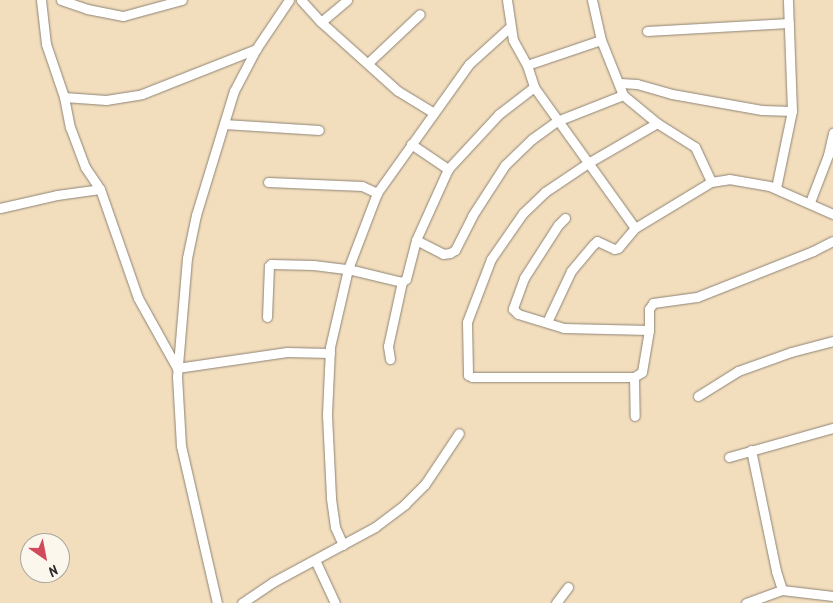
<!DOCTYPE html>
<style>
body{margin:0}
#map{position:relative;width:833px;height:603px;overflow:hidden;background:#f2ddbd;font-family:Kalam,sans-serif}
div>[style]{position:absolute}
.roads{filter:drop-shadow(0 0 1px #8e8474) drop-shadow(0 0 1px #8e8474)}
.minor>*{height:9px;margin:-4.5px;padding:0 4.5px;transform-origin:4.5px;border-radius:4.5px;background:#fff}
span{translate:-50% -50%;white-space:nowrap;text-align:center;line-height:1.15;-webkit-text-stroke:4.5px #fbf7ec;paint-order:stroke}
.north{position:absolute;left:20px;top:533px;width:50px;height:50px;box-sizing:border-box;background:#fbf7ec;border:1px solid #a8a59f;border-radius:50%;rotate:147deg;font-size:14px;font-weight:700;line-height:20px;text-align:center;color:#2b2b2b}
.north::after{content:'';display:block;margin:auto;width:18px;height:22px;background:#d1495b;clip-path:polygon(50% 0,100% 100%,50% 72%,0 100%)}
</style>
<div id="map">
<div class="roads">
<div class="minor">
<div style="left:41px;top:0;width:44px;rotate:83.5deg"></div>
<div style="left:46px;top:44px;width:56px;rotate:71.2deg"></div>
<div style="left:64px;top:97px;width:31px;rotate:79deg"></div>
<div style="left:70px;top:127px;width:43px;rotate:69.4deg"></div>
<div style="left:85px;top:167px;width:27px;rotate:56deg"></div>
<div style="left:100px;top:189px;width:115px;rotate:70.8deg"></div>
<div style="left:138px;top:298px;width:80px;rotate:60.9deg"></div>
<div style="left:177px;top:368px;width:111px;rotate:-8.3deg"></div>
<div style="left:287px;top:352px;width:43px;rotate:1.3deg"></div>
<div style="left:61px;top:0;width:28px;rotate:19deg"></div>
<div style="left:87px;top:9px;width:37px;rotate:11deg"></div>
<div style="left:123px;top:16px;width:61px;rotate:-15.2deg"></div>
<div style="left:301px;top:0;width:30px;rotate:48deg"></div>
<div style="left:321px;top:22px;width:103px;rotate:41.9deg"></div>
<div style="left:398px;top:91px;width:42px;rotate:31.4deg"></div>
<div style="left:507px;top:0;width:40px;rotate:81.5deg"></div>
<div style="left:513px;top:40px;width:29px;rotate:61deg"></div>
<div style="left:527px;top:65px;width:23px;rotate:72deg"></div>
<div style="left:534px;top:87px;width:173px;rotate:54.4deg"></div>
<div style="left:635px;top:228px;width:89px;rotate:-31.2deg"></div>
<div style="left:711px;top:182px;width:18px;rotate:-9deg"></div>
<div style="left:729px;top:179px;width:41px;rotate:9.9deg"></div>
<div style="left:769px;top:186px;width:70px;rotate:23.6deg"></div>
<div style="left:592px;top:0;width:41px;rotate:77.3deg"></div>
<div style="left:601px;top:40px;width:59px;rotate:68.2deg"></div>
<div style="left:623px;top:95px;width:44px;rotate:39.5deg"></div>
<div style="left:657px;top:123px;width:45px;rotate:32.3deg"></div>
<div style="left:695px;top:147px;width:38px;rotate:65deg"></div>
<div style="left:321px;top:22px;width:34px;rotate:-40deg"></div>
<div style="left:647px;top:31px;width:142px;rotate:-3.2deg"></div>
<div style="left:368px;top:63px;width:71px;rotate:-43.3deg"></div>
<div style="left:527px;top:65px;width:78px;rotate:-18.7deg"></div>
<div style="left:620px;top:83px;width:17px;rotate:3deg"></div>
<div style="left:637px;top:84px;width:36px;rotate:16deg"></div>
<div style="left:672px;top:94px;width:91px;rotate:10.1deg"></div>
<div style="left:762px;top:110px;width:30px;rotate:2deg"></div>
<div style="left:64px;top:97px;width:42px;rotate:4.1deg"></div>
<div style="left:106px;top:100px;width:36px;rotate:-9deg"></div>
<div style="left:142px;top:94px;width:123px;rotate:-21.5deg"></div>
<div style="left:657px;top:123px;width:80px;rotate:149.9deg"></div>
<div style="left:588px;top:163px;width:52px;rotate:146deg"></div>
<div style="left:545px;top:192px;width:30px;rotate:136deg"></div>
<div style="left:523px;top:213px;width:56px;rotate:124.8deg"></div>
<div style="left:491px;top:259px;width:67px;rotate:110.9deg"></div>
<div style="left:467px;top:322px;width:53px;rotate:88.9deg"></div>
<div style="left:468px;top:375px;width:4px;rotate:27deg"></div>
<div style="left:472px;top:377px;width:162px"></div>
<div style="left:634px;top:377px;width:9px;rotate:-32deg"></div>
<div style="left:642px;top:372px;width:43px;rotate:-80.5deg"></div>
<div style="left:649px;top:330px;width:21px;rotate:-90deg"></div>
<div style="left:649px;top:309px;width:7px;rotate:-56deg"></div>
<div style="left:653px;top:303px;width:44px;rotate:-7.8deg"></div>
<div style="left:697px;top:297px;width:125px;rotate:-21.6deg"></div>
<div style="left:813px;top:251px;width:22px;rotate:-27deg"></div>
<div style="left:224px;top:124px;width:95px;rotate:3.6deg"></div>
<div style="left:411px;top:144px;width:45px;rotate:34deg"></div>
<div style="left:268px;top:182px;width:94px;rotate:2.4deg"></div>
<div style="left:362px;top:186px;width:17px;rotate:25deg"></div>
<div style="left:776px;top:188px;width:79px;rotate:-78.3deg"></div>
<div style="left:792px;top:111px;width:111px;rotate:-92.1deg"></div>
<div style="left:810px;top:202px;width:50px;rotate:-69deg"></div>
<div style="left:828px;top:155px;width:23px;rotate:-77deg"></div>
<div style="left:0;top:208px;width:58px;rotate:-12.8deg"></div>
<div style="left:57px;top:195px;width:43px;rotate:-7.9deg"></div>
<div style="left:565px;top:218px;width:10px;rotate:135deg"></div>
<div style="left:558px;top:225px;width:63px;rotate:122.7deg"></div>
<div style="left:524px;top:278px;width:33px;rotate:110deg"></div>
<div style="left:513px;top:309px;width:7px;rotate:45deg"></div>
<div style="left:518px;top:314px;width:48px;rotate:16.9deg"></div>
<div style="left:564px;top:328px;width:85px;rotate:1.3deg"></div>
<div style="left:416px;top:240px;width:78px;rotate:-65.7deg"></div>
<div style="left:448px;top:169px;width:75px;rotate:-47.2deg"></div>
<div style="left:499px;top:114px;width:44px;rotate:-37.6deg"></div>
<div style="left:267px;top:317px;width:51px;rotate:-87.8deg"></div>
<div style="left:269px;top:266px;width:3px;rotate:-45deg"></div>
<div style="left:271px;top:264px;width:42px;rotate:1.4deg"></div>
<div style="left:313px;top:265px;width:35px;rotate:7deg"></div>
<div style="left:348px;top:269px;width:56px;rotate:13.5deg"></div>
<div style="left:402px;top:282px;width:5px;rotate:-37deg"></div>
<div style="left:406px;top:279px;width:40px;rotate:-75.6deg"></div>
<div style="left:416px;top:240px;width:30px;rotate:27deg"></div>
<div style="left:443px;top:254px;width:7px;rotate:-8deg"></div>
<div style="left:450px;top:253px;width:6px;rotate:-31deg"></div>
<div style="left:455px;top:250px;width:38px;rotate:-63deg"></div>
<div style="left:472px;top:216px;width:61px;rotate:-57.1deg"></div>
<div style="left:505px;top:165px;width:37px;rotate:-44deg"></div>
<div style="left:532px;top:139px;width:31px;rotate:-36deg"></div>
<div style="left:557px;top:121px;width:71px;rotate:-21.5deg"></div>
<div style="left:547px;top:322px;width:56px;rotate:-64.8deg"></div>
<div style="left:571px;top:271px;width:35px;rotate:-50deg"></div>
<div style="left:594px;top:244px;width:4px;rotate:-45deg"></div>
<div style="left:597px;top:241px;width:19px;rotate:25deg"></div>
<div style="left:614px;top:249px;width:4px;rotate:-14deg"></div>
<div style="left:618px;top:248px;width:26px;rotate:-50deg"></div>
<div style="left:390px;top:359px;width:13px;rotate:-99deg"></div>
<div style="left:388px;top:346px;width:66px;rotate:-77.7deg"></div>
<div style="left:634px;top:377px;width:39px;rotate:89deg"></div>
<div style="left:698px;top:396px;width:47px;rotate:-32deg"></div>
<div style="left:738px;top:371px;width:56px;rotate:-19.7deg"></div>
<div style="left:791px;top:352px;width:43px;rotate:-14.7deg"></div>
<div style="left:751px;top:450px;width:124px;rotate:78.3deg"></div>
<div style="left:776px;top:571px;width:20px;rotate:72deg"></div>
<div style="left:729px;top:457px;width:108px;rotate:-15.6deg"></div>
<div style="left:343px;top:545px;width:20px;rotate:-114deg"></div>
<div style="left:335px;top:527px;width:30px;rotate:-98deg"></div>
<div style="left:331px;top:497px;width:83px;rotate:-92.8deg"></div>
<div style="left:327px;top:414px;width:67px;rotate:-87.4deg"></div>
<div style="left:330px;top:347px;width:80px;rotate:-77deg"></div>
<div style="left:348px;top:269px;width:81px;rotate:-69.1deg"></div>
<div style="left:377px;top:193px;width:158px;rotate:-54.5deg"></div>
<div style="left:469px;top:64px;width:55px;rotate:-42.1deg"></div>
<div style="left:315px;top:560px;width:47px;rotate:65.1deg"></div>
<div style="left:217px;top:603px;width:161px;rotate:-102.9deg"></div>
<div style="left:181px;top:446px;width:69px;rotate:-93.3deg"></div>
<div style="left:177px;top:377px;width:119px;rotate:-85.2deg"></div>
<div style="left:187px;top:258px;width:44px;rotate:-78.2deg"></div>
<div style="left:196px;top:215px;width:130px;rotate:-73deg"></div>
<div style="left:234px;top:91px;width:47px;rotate:-62.4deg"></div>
<div style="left:256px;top:49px;width:59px;rotate:-56deg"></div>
<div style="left:242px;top:603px;width:37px;rotate:-34deg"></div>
<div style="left:273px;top:582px;width:116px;rotate:-28.3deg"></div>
<div style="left:375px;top:527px;width:38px;rotate:-37deg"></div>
<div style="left:405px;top:504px;width:28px;rotate:-45deg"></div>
<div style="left:425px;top:484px;width:61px;rotate:-56.3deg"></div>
<div style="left:556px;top:603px;width:20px;rotate:-53deg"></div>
<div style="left:746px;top:603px;width:38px;rotate:-20deg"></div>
<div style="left:782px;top:590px;width:51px;rotate:6.7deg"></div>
</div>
</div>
<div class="north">N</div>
</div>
